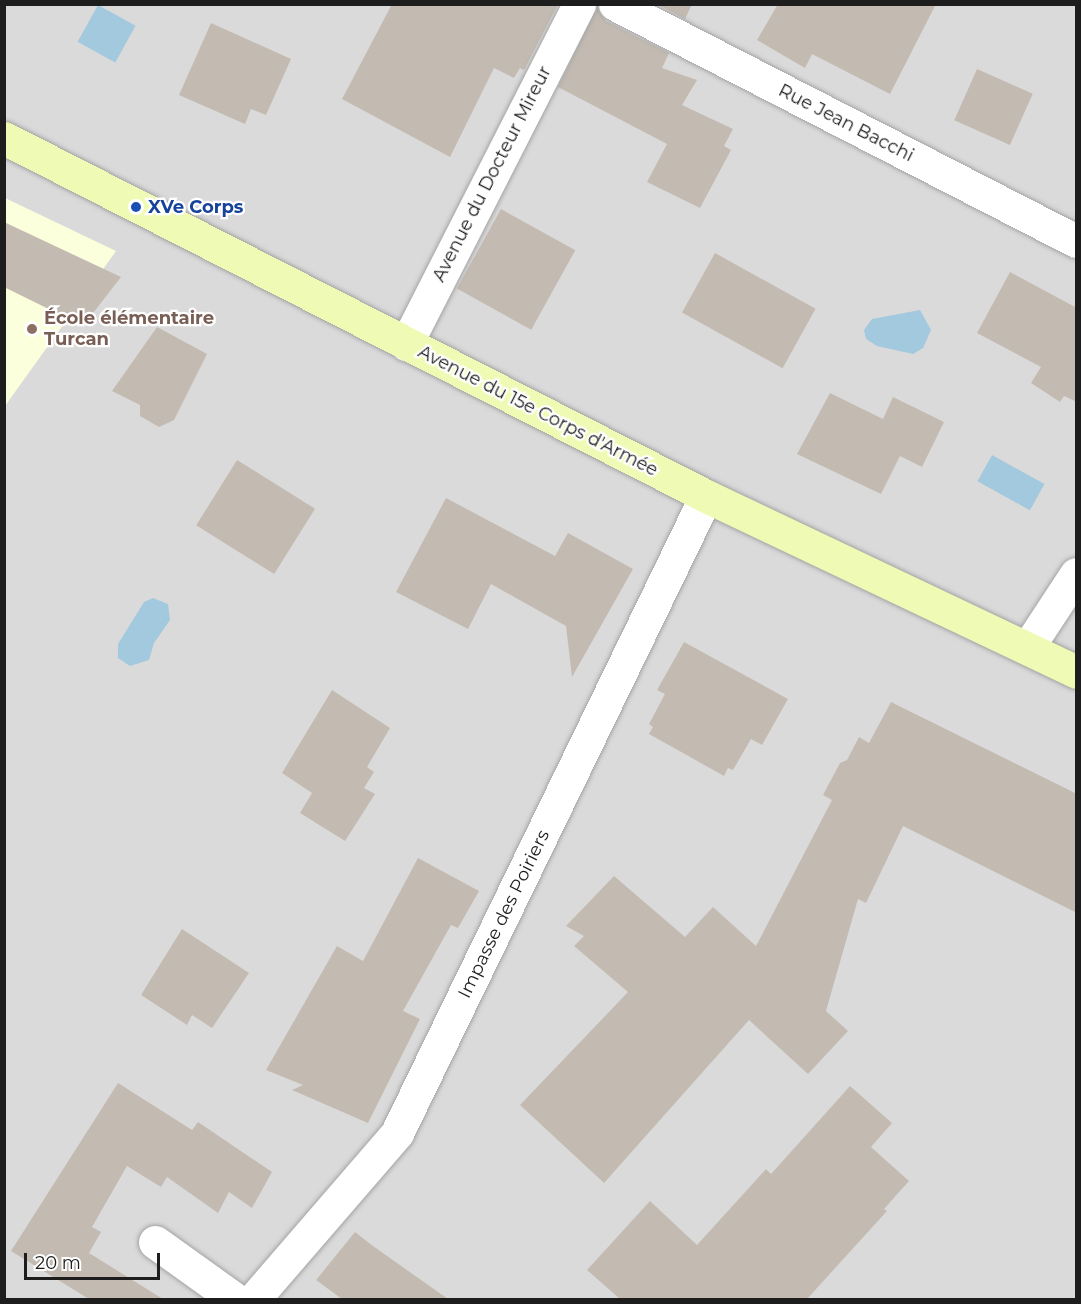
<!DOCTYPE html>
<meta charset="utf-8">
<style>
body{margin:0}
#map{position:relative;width:1081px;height:1304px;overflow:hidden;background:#efece3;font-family:Montserrat,sans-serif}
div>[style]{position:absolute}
.residential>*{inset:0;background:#dbdada;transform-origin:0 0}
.education>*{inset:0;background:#fbffdc}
.water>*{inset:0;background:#a2c9de;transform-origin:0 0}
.building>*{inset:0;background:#c3bbb2;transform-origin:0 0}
.roads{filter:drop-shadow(0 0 2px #a4a4a4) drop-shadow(0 0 2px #a4a4a4)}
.street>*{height:33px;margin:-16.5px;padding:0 16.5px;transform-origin:16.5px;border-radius:16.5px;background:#fff}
.secondary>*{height:33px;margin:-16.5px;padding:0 16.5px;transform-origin:16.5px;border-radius:16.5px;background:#effbb5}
.dots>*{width:16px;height:16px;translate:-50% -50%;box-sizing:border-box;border:3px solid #fff;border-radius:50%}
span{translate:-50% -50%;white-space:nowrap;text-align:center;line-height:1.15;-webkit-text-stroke:4.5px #fff;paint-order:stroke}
.street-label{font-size:18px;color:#1d1d1d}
.transit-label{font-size:18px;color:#164399;font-weight:700}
.left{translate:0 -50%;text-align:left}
.education-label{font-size:18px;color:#785e54;font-weight:700}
.frame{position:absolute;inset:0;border:6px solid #1d1d1d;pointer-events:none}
.scale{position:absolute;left:24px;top:1253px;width:136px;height:27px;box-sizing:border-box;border:3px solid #1d1d1d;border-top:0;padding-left:8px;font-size:18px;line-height:21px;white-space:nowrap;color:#1d1d1d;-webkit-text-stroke:4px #fff;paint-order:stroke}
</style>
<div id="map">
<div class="residential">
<div style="left:5px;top:5px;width:1071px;height:1294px"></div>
</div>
<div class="education">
<div style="clip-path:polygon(5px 198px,116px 251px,5px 406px)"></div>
</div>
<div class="water">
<div style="left:98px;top:5px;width:43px;height:42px;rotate:29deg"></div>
<div style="clip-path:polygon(920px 310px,931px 330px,923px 348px,913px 354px,877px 346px,866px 339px,864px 330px,872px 319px)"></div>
<div style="left:992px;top:455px;width:60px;height:30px;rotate:29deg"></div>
<div style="clip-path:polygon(153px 598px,168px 604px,170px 620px,154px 643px,149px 660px,130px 666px,118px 658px,118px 644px,144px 602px)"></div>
</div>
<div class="building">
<div style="clip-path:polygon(392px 4px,558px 4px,524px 70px,520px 68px,514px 78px,494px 68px,450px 157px,342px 99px)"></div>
<div style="clip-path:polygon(657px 4px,692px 4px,685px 19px)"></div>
<div style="clip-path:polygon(778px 4px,936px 4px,890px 94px,812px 54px,805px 68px,757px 40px)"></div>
<div style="clip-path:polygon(597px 7px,606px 21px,669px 53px,662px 68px,697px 80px,682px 105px,733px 129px,724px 146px,731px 150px,700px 208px,647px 182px,667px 144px,558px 87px)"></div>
<div style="clip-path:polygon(211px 23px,291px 59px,266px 115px,251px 109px,245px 124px,179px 95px)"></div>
<div style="left:977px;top:69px;width:61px;height:56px;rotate:24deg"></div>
<div style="left:501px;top:209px;width:85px;height:91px;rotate:29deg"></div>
<div style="clip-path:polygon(4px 222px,121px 277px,83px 326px,4px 287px)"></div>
<div style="left:715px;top:253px;width:115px;height:68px;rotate:29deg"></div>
<div style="clip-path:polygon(1010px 272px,1077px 308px,1077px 402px,1064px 396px,1060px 402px,1031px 383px,1041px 367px,977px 333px)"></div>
<div style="clip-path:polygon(157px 327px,207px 354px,174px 420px,159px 427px,140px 416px,140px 405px,112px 391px)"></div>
<div style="clip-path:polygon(830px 393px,883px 419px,893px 397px,944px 422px,922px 467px,900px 456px,881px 494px,797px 454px)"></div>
<div style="left:237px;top:460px;width:92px;height:77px;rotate:32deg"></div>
<div style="clip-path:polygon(446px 498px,555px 556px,568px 533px,633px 569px,572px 677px,566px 626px,491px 584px,468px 629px,396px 592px)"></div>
<div style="clip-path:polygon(684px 642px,788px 699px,762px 745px,751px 739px,733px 770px,728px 768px,724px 776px,649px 734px,653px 727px,649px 724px,665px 694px,657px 690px)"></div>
<div style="clip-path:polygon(332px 690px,390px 728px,367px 767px,374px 772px,364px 788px,375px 794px,345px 841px,300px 813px,312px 793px,282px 773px)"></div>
<div style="clip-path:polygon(891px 702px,1077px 794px,1077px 913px,903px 826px,866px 903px,858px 899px,826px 1011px,848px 1031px,808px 1074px,749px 1020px,604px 1183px,520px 1105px,628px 992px,574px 946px,584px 936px,566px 926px,614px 876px,685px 937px,713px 907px,756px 946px,832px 800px,823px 795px,840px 763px,847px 760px,859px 737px,869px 743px)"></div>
<div style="clip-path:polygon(418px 858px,479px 891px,458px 928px,451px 925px,403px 1011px,420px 1019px,368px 1123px,292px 1090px,303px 1085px,266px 1070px,337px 946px,363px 961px)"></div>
<div style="clip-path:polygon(182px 929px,249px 973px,212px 1028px,192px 1015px,187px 1025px,141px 995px)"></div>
<div style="clip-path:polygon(118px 1083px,192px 1130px,198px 1122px,272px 1172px,252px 1208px,229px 1192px,218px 1213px,167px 1177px,161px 1187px,127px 1166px,92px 1227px,101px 1232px,89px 1253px,163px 1299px,89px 1299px,11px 1251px)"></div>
<div style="clip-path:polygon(850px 1086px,892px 1123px,871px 1147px,909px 1181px,884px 1209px,887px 1211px,807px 1299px,620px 1299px,587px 1270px,650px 1201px,697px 1245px,766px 1169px,771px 1174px)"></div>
<div style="clip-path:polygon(355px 1232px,373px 1246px,448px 1299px,342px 1299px,316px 1280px)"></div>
</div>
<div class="roads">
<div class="street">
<div style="left:615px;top:4px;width:518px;rotate:27.21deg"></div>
<div style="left:406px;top:344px;width:381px;rotate:-63deg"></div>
<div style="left:1028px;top:647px;width:87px;rotate:-56.7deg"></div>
<div style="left:155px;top:1242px;width:100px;rotate:35.6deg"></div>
<div style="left:253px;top:1300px;width:221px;rotate:-49.2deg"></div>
<div style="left:397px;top:1133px;width:708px;rotate:-64.12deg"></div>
</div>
<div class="secondary">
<div style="left:4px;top:138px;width:788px;rotate:27.02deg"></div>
<div style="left:706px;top:496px;width:410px;rotate:25.4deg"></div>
</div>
</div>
<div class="dots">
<div style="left:136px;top:207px;background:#1a4fb4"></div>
<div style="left:32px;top:329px;background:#8d6e63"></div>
</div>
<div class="street-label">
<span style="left:846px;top:123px;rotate:27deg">Rue Jean Bacchi</span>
<span style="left:492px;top:174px;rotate:-63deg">Avenue du Docteur Mireur</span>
<span style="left:538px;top:411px;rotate:27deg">Avenue du 15e Corps d'Armée</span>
<span style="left:504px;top:914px;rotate:-64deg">Impasse des Poiriers</span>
</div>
<div class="transit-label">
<span class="left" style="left:148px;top:207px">XVe Corps</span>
</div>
<div class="education-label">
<span class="left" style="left:44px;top:329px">École élémentaire<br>Turcan</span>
</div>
<div class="frame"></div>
<div class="scale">20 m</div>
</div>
